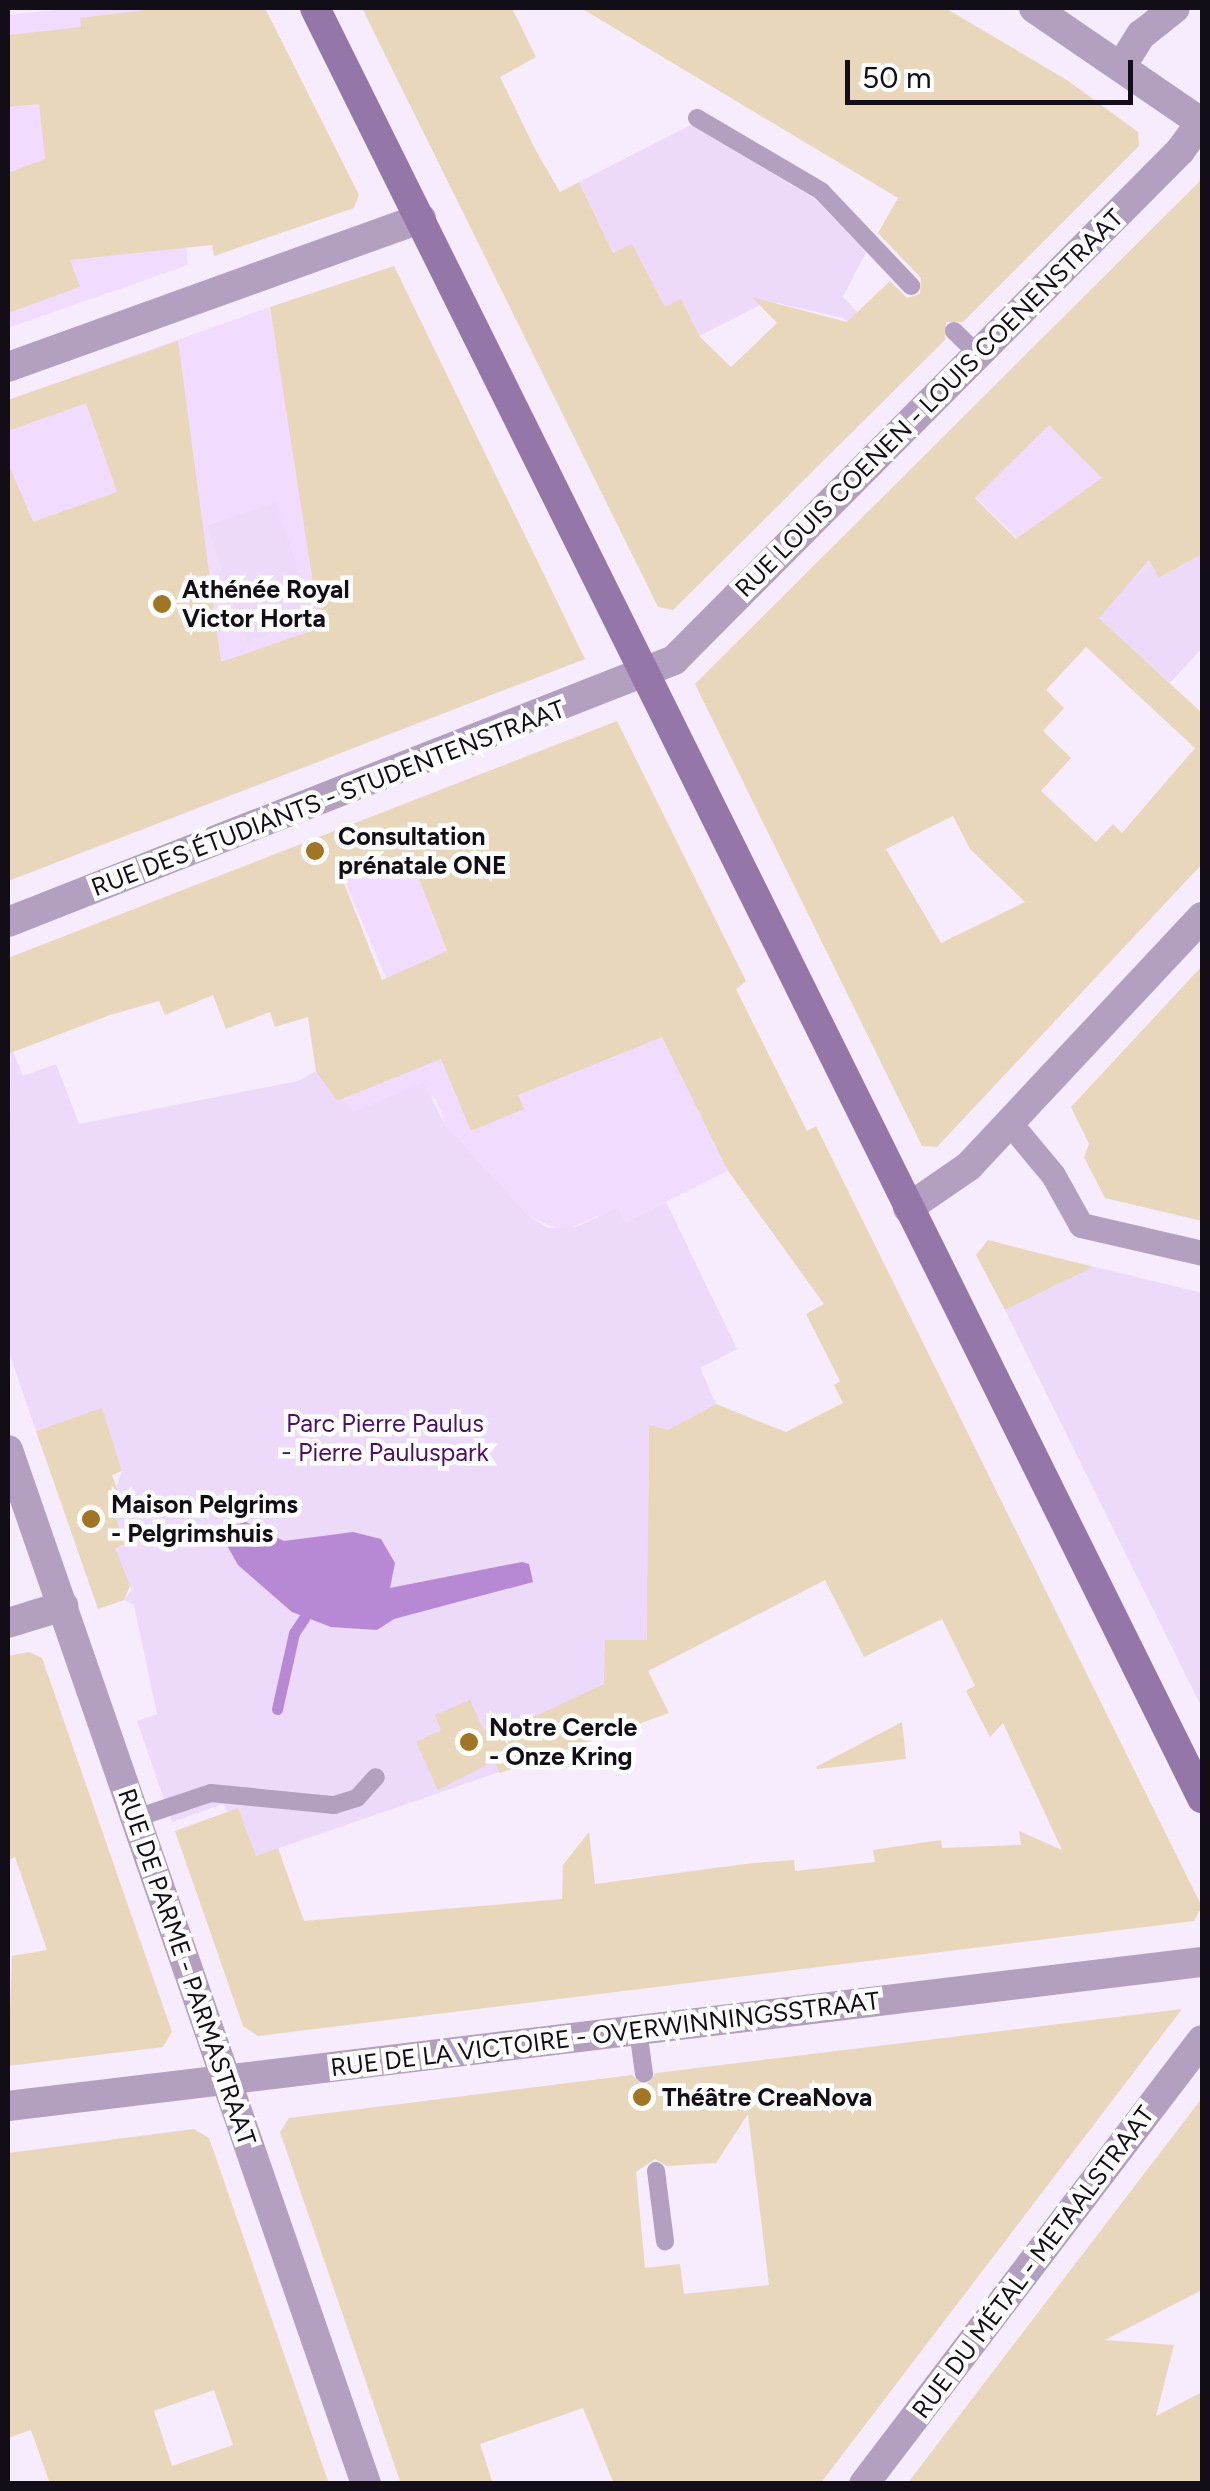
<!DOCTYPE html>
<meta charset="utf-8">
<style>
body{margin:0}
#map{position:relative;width:1210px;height:2491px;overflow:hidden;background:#f6ecfd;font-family:Figtree,sans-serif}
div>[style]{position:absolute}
.built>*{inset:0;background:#f1dcff}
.green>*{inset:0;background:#edd9f9;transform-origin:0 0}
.water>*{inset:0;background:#b788d3}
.stream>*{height:11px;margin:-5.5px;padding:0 5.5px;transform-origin:5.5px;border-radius:5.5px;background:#b788d3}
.building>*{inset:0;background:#e8d7bb}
.service>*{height:18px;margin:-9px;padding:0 9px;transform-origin:9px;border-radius:9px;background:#b39fc0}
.pedestrian>*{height:25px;margin:-12.5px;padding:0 12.5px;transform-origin:12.5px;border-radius:12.5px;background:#b39fc0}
.minor>*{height:30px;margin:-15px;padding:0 15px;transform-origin:15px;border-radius:15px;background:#b39fc0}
.tertiary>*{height:30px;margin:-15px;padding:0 15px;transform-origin:15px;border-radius:15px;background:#b39fc0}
.secondary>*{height:30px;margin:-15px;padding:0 15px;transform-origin:15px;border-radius:15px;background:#9576a8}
.dots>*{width:28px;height:28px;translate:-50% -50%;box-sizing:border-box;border:5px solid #fff;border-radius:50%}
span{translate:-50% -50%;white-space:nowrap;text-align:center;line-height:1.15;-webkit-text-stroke:9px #fff;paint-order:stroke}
.street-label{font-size:25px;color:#130d17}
.poi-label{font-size:25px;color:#130d17;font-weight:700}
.left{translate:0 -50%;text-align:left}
.park-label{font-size:25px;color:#4e0e6a}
.frame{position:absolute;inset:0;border:10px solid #130d17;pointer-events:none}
.scale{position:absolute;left:845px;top:60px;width:288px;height:45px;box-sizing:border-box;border:5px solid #130d17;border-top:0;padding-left:12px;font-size:30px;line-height:35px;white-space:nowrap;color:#130d17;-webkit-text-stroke:8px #fff;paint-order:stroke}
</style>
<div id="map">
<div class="built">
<div style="clip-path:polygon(77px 8px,159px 8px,188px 265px,8px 328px,8px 15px)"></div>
<div style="clip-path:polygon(270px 307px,342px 753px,8px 881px,8px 400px)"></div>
<div style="clip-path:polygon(1042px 338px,1106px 401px,1188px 350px,1202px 372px,1202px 407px,1186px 418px,1202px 443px,1202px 554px,1125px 589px,1099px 618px,929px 452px)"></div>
<div style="clip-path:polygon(409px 853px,446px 949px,706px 900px,746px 981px,736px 990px,807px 1131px,626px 1222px,618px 1207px,563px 1231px,530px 1217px,445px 1124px,436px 1098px,353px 1112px,337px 1101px,316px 1071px,310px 1033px,395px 998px,343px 878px)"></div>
</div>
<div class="green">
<div style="clip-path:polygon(691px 125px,815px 199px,866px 252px,843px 297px,871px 326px,861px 336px,843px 318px,768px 301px,699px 336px,665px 307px,632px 245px,613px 253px,579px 182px)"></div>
<div style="left:275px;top:502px;width:123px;height:72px;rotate:71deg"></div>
<div style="clip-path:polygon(1202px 554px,1202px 648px,1170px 683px,1099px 618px,1124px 589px,1121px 585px,1153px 568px,1160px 578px)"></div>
<div style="clip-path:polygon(11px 1047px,23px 1076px,56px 1064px,79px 1124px,298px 1081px,316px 1071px,353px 1112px,423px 1083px,445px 1124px,530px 1217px,548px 1228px,576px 1227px,618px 1207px,626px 1222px,666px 1202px,737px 1349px,700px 1368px,716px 1404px,668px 1430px,649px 1426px,647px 1721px,256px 1856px,223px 1804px,172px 1822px,137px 1721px,157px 1714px,134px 1605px,124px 1600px,132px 1590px,109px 1550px,124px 1544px,107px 1493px,116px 1489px,122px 1471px,102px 1409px,36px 1431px,8px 1349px)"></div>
<div style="clip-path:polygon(1075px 1262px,1202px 1293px,1202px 1708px,1005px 1310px,1071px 1278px)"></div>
</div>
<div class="water">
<div style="clip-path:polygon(246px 1522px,284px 1541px,353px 1532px,381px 1539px,395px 1563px,390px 1588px,522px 1562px,529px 1564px,533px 1582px,394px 1619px,377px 1630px,331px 1627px,292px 1612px,238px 1565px,224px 1540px,234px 1525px)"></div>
</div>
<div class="stream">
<div style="left:277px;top:1709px;width:78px;rotate:-77.4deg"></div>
<div style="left:294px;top:1633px;width:18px;rotate:-56deg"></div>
</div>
<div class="building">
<div style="clip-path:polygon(159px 8px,265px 8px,359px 195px,354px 208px,214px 256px,212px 245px,70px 260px,80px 287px,8px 313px,8px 173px,45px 159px,39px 104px,8px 107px,8px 35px,81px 27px,80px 18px)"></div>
<div style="clip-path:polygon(362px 8px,512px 8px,536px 57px,500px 77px,536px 151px,560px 192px,579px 182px,613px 253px,632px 244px,665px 307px,681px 299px,700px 337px,731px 367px,777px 323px,752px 297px,847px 322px,890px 281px,907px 298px,920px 294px,921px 278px,878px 233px,898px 198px,581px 8px,945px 8px,1067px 80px,1138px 132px,1139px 146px,963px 322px,946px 322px,945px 340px,673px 610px,658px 607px)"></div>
<div style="clip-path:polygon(evenodd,1202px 179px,1202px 554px,1159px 578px,1149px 560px,1099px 618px,1202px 713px,1202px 864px,937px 1147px,922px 1146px,695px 684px,1202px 179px,1049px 425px,1102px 478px,1016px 539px,975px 498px,1049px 425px,1202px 179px,1086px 647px,1195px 748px,1122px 833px,1113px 824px,1096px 842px,1041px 791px,1071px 758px,1043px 731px,1064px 708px,1046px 690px,1086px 647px,1202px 179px,953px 816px,970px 849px,1025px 902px,941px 943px,886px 849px,953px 816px)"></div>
<div style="clip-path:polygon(394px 266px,585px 659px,8px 881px,8px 463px,33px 522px,117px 492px,86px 403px,8px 431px,8px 400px,178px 341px,221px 662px,320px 628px,270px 307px)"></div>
<div style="clip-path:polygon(evenodd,617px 721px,746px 981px,736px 989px,807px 1131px,816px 1126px,1202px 1907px,1194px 1921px,258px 2036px,243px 2026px,175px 1831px,238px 1808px,256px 1856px,278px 1848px,304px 1921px,562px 1899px,563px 1865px,589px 1832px,595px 1884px,753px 1863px,794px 1860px,795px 1871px,875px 1862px,873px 1850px,941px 1840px,942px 1848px,1021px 1845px,1019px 1831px,1062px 1850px,1003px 1723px,990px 1737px,966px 1691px,975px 1686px,942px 1619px,864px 1657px,825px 1580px,648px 1671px,669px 1713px,500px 1773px,494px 1761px,438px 1790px,416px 1742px,441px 1730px,435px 1715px,470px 1700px,484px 1731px,540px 1714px,604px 1684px,605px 1640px,647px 1640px,649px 1425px,668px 1430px,716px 1404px,786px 1432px,843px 1403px,834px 1385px,840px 1381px,806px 1314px,824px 1304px,728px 1171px,662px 1037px,518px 1095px,524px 1109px,471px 1131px,441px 1059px,337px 1101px,316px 1071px,308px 1017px,275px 1027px,270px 1012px,226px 1029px,213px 995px,165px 1015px,159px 1001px,110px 1015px,8px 1054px,8px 958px,617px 721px,409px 853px,447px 951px,382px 980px,342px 878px,409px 853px)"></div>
<div style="clip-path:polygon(1202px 966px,1202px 1221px,1105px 1198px,1084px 1157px,1089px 1144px,1071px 1107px)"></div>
<div style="clip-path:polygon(988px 1240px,1093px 1267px,1005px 1310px,976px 1255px)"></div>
<div style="clip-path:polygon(102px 1408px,122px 1471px,112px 1475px,117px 1489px,107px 1493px,125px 1544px,115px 1548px,130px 1586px,124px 1600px,98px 1609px,36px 1431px)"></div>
<div style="clip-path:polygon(29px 1652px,42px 1658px,172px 2032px,163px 2047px,8px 2066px,12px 1956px,47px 1950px,15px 1857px,8px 1860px,8px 1656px)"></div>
<div style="clip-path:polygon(902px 1722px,906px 1759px,817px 1769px,816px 1767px)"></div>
<div style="clip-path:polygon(evenodd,1182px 2009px,820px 2484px,614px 2484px,583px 2408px,480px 2444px,493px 2484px,401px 2484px,280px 2132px,289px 2118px,632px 2075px,645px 2086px,656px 2073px,1182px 2009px,748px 2114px,769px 2285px,684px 2294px,680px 2264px,645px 2268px,636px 2172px,655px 2159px,667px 2166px,716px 2163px,748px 2114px)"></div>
<div style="clip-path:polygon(1202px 2098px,1202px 2290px,1105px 2340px,1174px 2345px,1156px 2416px,1202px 2392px,1202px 2484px,907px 2484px)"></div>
<div style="clip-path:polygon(evenodd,194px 2129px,209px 2138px,329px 2484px,50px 2484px,31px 2430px,8px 2438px,8px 2153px,194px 2129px,214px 2390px,233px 2445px,172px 2466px,154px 2411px,214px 2390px)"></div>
</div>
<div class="service">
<div style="left:697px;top:118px;width:144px;rotate:30.5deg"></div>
<div style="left:821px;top:191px;width:131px;rotate:46.5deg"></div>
<div style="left:954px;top:331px;width:33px;rotate:44deg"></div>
<div style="left:136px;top:1818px;width:79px;rotate:-18.4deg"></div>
<div style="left:211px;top:1793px;width:124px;rotate:5.6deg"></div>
<div style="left:334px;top:1805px;width:24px;rotate:-17deg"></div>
<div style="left:357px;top:1798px;width:28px;rotate:-48deg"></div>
<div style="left:638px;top:2030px;width:44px;rotate:82.2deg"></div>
<div style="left:656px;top:2171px;width:71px;rotate:82.7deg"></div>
</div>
<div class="pedestrian">
<div style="left:1009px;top:1122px;width:69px;rotate:50.3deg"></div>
<div style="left:1053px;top:1175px;width:57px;rotate:60.8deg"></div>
<div style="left:1081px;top:1225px;width:124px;rotate:13deg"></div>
</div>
<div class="minor">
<div style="left:1122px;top:65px;width:36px;rotate:-58deg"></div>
<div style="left:1141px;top:35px;width:43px;rotate:-38.5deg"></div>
<div style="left:8px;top:367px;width:439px;rotate:-19.8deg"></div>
<div style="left:8px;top:922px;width:716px;rotate:-21.47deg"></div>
<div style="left:674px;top:660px;width:718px;rotate:-45.17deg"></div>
<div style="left:1180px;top:151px;width:36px;rotate:-54deg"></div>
<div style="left:908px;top:1208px;width:74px;rotate:-34.5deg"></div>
<div style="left:969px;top:1166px;width:341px;rotate:-46.9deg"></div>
<div style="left:8px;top:1450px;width:1094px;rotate:70.9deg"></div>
<div style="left:8px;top:1623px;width:58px;rotate:-17.2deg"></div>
<div style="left:864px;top:2484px;width:558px;rotate:-52.72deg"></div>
</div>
<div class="tertiary">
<div style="left:1034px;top:8px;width:204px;rotate:34.4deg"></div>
<div style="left:8px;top:2106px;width:1203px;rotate:-6.88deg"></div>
</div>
<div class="secondary">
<div style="left:315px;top:8px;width:1998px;rotate:63.64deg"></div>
</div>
<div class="dots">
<div style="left:162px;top:604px;background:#a07625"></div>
<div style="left:315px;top:851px;background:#a07625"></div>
<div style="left:91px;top:1519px;background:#a07625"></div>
<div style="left:469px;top:1742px;background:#a07625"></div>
<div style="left:642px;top:2097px;background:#a07625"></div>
</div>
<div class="street-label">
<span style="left:929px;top:403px;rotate:-45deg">RUE LOUIS COENEN - LOUIS COENENSTRAAT</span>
<span style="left:328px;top:798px;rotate:-21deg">RUE DES ÉTUDIANTS - STUDENTENSTRAAT</span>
<span style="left:187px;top:1967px;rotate:71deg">RUE DE PARME - PARMASTRAAT</span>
<span style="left:605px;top:2034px;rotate:-7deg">RUE DE LA VICTOIRE - OVERWINNINGSSTRAAT</span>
<span style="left:1033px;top:2262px;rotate:-53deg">RUE DU MÉTAL - METAALSTRAAT</span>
</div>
<div class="poi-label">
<span class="left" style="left:182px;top:604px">Athénée Royal<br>Victor Horta</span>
<span class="left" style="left:338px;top:851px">Consultation<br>prénatale ONE</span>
<span class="left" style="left:111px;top:1519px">Maison Pelgrims<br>- Pelgrimshuis</span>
<span class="left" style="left:489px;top:1742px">Notre Cercle<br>- Onze Kring</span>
<span class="left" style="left:662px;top:2097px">Théâtre CreaNova</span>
</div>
<div class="park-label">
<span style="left:385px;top:1438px">Parc Pierre Paulus<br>- Pierre Pauluspark</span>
</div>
<div class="frame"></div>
<div class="scale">50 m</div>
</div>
